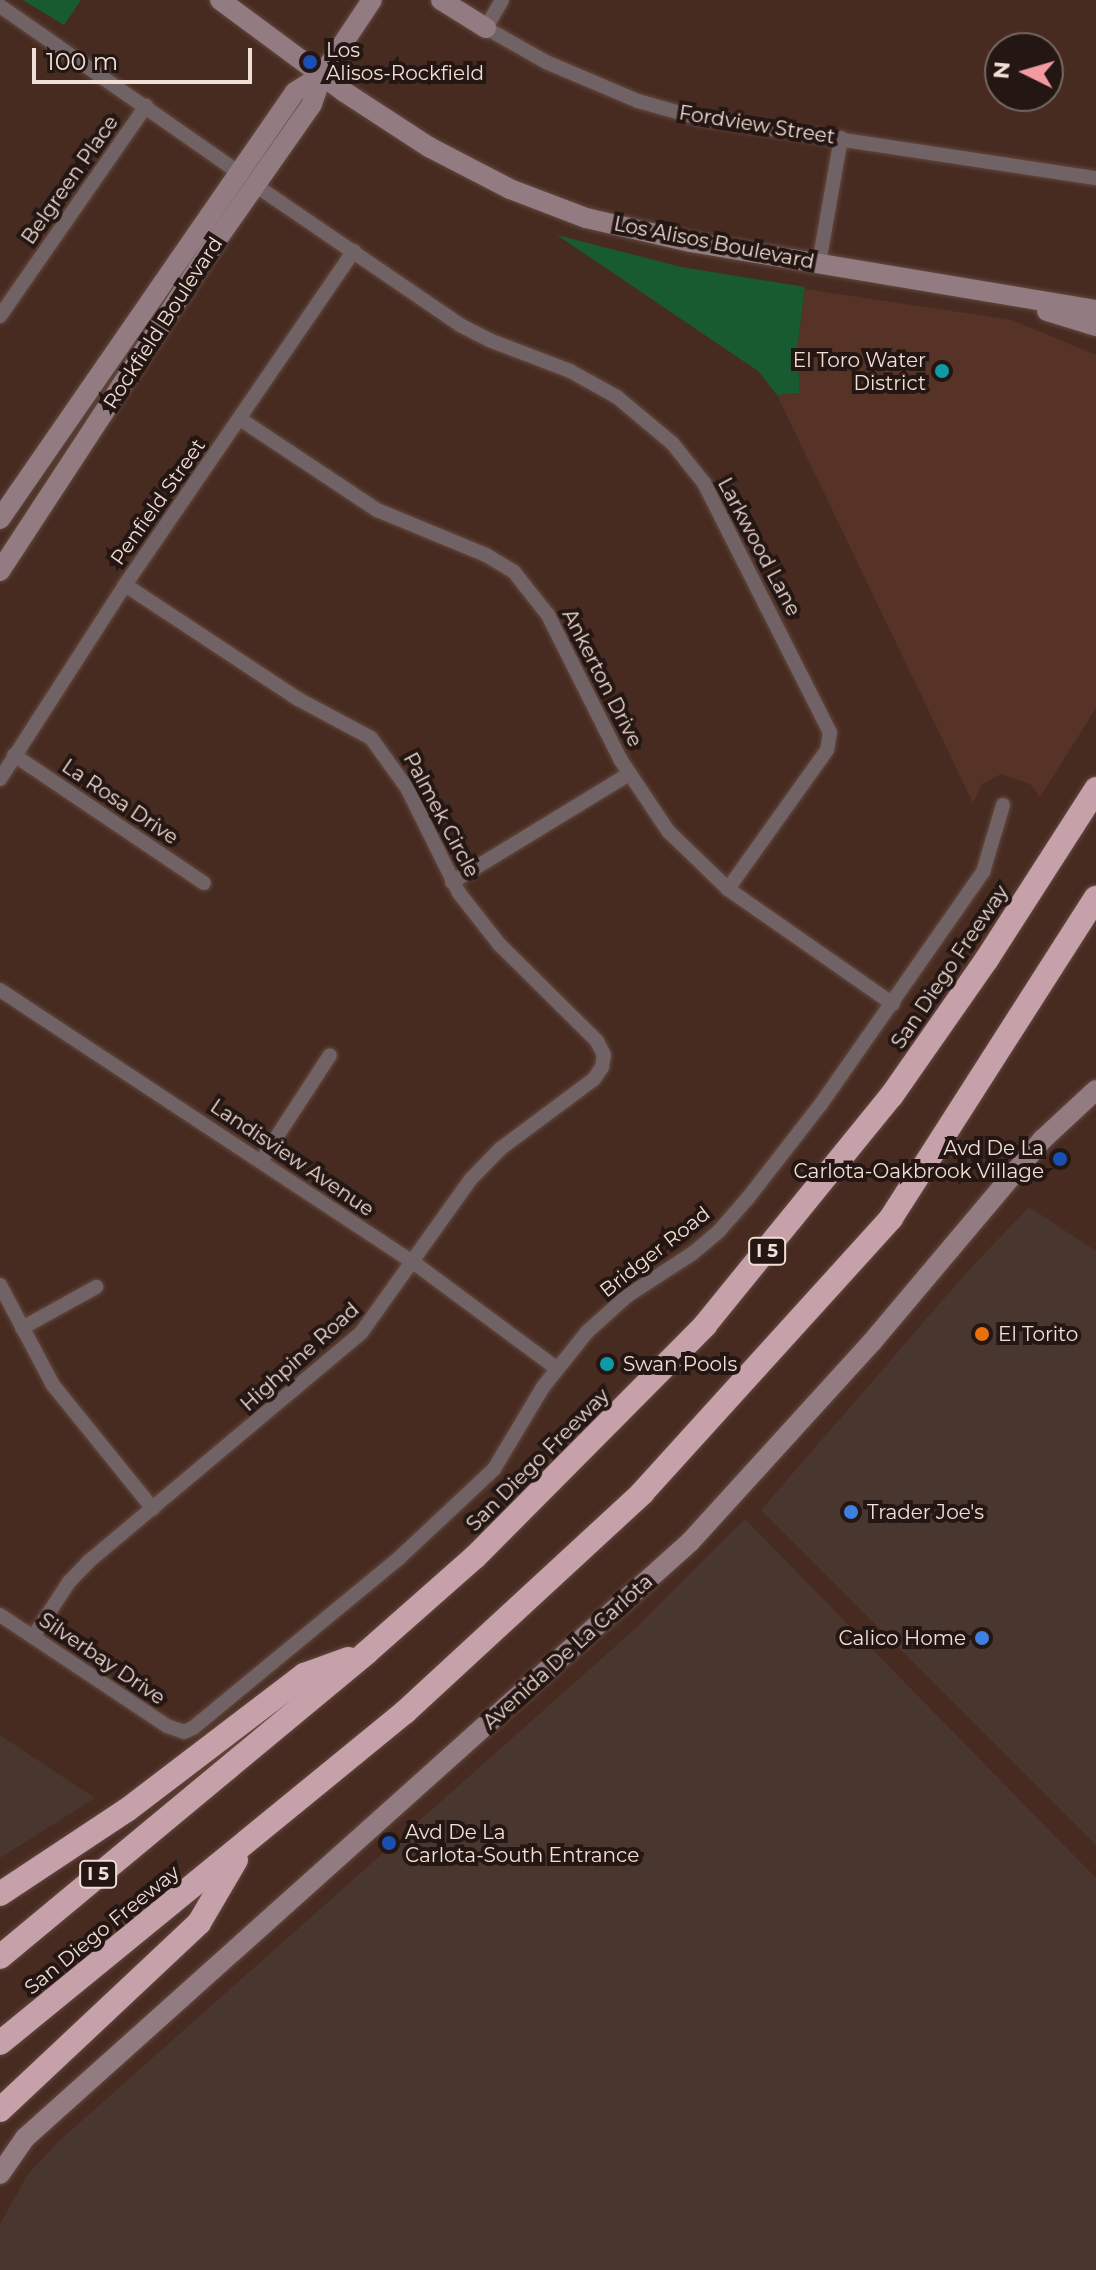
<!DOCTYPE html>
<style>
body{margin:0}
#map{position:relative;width:1096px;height:2270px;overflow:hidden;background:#472b21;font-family:Montserrat,sans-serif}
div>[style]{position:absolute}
.commercial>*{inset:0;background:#49362f}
.built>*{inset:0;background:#563326}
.green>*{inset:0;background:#195b31}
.roads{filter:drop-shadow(0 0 2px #62483e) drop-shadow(0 0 2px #62483e)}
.street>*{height:14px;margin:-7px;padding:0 7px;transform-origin:7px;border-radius:7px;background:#716266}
.secondary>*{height:20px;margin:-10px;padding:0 10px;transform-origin:10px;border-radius:10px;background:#937b82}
.highway>*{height:24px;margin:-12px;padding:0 12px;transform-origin:12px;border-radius:12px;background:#c6a1aa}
.dots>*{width:22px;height:22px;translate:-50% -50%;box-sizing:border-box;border:4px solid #241713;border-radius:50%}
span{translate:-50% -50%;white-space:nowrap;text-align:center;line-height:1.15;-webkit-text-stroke:8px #241713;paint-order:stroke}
.shield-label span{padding:2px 6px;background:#241713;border:2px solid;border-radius:6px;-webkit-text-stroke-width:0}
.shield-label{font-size:18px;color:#f1ded7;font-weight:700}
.poi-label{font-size:20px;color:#f1ded7}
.left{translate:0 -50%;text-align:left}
.right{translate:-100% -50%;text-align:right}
.street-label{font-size:20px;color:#f1ded7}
.north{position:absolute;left:984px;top:32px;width:80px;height:80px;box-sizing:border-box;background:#241713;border:2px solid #766761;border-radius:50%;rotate:275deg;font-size:22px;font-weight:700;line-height:32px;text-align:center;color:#f1ded7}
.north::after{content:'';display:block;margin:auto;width:28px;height:36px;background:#f49aa1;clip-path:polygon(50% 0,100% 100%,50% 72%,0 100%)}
.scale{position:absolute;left:32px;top:48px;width:220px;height:36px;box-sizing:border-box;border:4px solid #f1ded7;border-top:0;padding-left:10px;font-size:24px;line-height:28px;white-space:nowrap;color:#f1ded7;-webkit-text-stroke:6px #241713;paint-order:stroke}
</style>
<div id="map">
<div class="commercial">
<div style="clip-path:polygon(1029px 1207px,1096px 1251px,1096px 1845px,761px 1510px,967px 1272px)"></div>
<div style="clip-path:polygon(745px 1519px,1096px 1878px,1096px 2270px,0 2270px,0 2224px,28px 2174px,59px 2141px,636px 1628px)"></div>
<div style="clip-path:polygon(0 1735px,95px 1798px,0 1858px)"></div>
</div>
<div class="built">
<div style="clip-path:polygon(805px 289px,1012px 320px,1096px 355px,1096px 708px,1040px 797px,1030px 784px,1001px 774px,982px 784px,973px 803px,777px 395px,800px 393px,797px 350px)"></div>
</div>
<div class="green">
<div style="clip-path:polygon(23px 0,81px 0,64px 25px)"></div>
<div style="clip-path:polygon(557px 235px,681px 267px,805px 287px,797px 350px,800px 393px,777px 395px,758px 371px)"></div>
</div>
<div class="roads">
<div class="street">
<div style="left:502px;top:0;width:32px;rotate:120deg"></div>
<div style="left:486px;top:28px;width:69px;rotate:29.5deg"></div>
<div style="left:546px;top:62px;width:100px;rotate:23deg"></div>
<div style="left:638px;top:101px;width:62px;rotate:15.8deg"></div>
<div style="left:698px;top:118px;width:402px;rotate:8.6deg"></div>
<div style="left:0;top:6px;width:292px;rotate:34.9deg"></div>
<div style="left:255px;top:185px;width:248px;rotate:34.3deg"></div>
<div style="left:460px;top:325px;width:33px;rotate:27deg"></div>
<div style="left:489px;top:340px;width:87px;rotate:20.9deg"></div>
<div style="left:570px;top:371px;width:54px;rotate:29deg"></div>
<div style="left:617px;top:397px;width:73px;rotate:40deg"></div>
<div style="left:673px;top:444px;width:50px;rotate:51.5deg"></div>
<div style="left:704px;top:483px;width:279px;rotate:63.2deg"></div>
<div style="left:830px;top:732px;width:18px;rotate:99deg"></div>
<div style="left:827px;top:750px;width:171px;rotate:125.5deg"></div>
<div style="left:819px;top:263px;width:127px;rotate:-80deg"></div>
<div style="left:0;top:316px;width:256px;rotate:-55.2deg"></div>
<div style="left:240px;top:419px;width:164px;rotate:33.6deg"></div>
<div style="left:377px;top:510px;width:118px;rotate:22.4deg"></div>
<div style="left:486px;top:555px;width:33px;rotate:31deg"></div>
<div style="left:514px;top:572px;width:55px;rotate:51.7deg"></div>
<div style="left:548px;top:615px;width:161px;rotate:63.4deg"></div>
<div style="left:620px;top:759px;width:87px;rotate:56.3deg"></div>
<div style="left:668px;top:831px;width:83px;rotate:44deg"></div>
<div style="left:728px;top:889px;width:201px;rotate:34.9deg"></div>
<div style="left:14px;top:755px;width:229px;rotate:34deg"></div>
<div style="left:0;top:779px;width:231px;rotate:-57.2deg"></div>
<div style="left:125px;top:585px;width:405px;rotate:-55.6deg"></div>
<div style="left:452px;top:882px;width:207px;rotate:-31.4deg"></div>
<div style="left:0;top:990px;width:495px;rotate:33.4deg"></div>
<div style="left:413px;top:1262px;width:178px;rotate:36.5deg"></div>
<div style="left:261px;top:1161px;width:126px;rotate:-56.9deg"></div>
<div style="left:0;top:1285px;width:113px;rotate:62.1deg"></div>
<div style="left:53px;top:1385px;width:159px;rotate:51.1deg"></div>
<div style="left:22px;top:1328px;width:85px;rotate:-29deg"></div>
<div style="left:0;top:1615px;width:201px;rotate:33.6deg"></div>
<div style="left:167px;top:1726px;width:18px;rotate:19deg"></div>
<div style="left:184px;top:1732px;width:10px;rotate:-24deg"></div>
<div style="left:193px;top:1728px;width:267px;rotate:-39.5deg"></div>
<div style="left:399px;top:1558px;width:130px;rotate:-43.1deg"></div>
<div style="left:494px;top:1469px;width:96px;rotate:-59.1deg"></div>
<div style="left:543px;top:1387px;width:70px;rotate:-51.3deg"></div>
<div style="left:587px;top:1332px;width:54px;rotate:-42deg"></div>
<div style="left:627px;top:1296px;width:79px;rotate:-33.1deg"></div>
<div style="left:693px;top:1253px;width:34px;rotate:-40deg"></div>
<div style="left:719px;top:1231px;width:44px;rotate:-48.7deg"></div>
<div style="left:748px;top:1198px;width:119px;rotate:-52.2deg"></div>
<div style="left:821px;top:1104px;width:283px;rotate:-55.1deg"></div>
<div style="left:983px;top:872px;width:70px;rotate:-73.4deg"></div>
<div style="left:33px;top:1637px;width:66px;rotate:-56.8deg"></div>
<div style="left:69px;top:1582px;width:28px;rotate:-46deg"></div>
<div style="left:88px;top:1562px;width:356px;rotate:-40deg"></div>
<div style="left:361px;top:1333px;width:188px;rotate:-54.5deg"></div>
<div style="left:470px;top:1180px;width:43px;rotate:-45.9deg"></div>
<div style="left:500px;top:1149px;width:117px;rotate:-36.7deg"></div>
<div style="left:594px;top:1079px;width:14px;rotate:-56deg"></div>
<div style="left:602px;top:1067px;width:12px;rotate:-81deg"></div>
<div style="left:604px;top:1055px;width:16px;rotate:-117deg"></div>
<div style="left:597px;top:1041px;width:138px;rotate:-135.3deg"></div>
<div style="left:499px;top:944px;width:65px;rotate:-128.1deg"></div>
<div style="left:459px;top:893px;width:117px;rotate:-116.3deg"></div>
<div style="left:407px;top:788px;width:62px;rotate:-125.8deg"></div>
<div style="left:371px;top:738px;width:83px;rotate:-151.9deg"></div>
<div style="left:298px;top:699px;width:207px;rotate:-146.6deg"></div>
</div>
<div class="secondary">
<div style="left:220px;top:0;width:153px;rotate:36.5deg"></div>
<div style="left:343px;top:91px;width:103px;rotate:33.1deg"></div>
<div style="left:429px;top:147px;width:91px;rotate:27.4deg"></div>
<div style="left:510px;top:189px;width:81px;rotate:20.9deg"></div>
<div style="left:586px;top:218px;width:107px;rotate:13deg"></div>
<div style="left:690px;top:242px;width:412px;rotate:9.5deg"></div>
<div style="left:441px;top:0;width:53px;rotate:31.9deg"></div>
<div style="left:1047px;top:311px;width:51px;rotate:17deg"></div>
<div style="left:0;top:519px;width:519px;rotate:-55.36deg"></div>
<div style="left:295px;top:92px;width:32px;rotate:-32deg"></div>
<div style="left:0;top:571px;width:391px;rotate:-56.8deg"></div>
<div style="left:214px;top:244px;width:171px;rotate:-55deg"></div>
<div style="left:312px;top:104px;width:31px;rotate:-71deg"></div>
<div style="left:322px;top:75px;width:90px;rotate:-56.3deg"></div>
<div style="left:0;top:2174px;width:44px;rotate:-55.2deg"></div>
<div style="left:25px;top:2138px;width:893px;rotate:-41.87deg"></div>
<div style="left:690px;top:1542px;width:270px;rotate:-47.7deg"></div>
<div style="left:872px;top:1342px;width:265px;rotate:-49.9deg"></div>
<div style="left:1043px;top:1139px;width:72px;rotate:-42.8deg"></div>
</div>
<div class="highway">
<div style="left:0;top:1894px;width:152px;rotate:-33.5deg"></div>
<div style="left:127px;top:1810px;width:223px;rotate:-37.3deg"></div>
<div style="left:304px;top:1675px;width:47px;rotate:-20deg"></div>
<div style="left:0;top:1957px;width:476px;rotate:-39.7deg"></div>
<div style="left:366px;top:1653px;width:145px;rotate:-41.4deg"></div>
<div style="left:475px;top:1557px;width:327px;rotate:-45.2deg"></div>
<div style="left:705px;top:1325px;width:296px;rotate:-50.9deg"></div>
<div style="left:892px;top:1095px;width:166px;rotate:-55.1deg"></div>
<div style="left:987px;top:959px;width:202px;rotate:-57.3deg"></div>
<div style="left:0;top:2043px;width:523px;rotate:-39.26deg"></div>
<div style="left:405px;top:1712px;width:323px;rotate:-42.7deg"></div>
<div style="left:642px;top:1493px;width:371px;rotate:-47.8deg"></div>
<div style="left:891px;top:1218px;width:380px;rotate:-57.4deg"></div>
<div style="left:0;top:2110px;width:273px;rotate:-43.2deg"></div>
<div style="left:199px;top:1923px;width:73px;rotate:-59.6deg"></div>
</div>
</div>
<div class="dots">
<div style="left:310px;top:62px;background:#1a4fb4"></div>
<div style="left:942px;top:371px;background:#0f9aa8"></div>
<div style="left:1060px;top:1159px;background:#1a4fb4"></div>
<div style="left:982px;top:1334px;background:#e8710a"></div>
<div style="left:607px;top:1364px;background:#0f9aa8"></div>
<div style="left:851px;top:1512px;background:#3f7fe0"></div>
<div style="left:982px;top:1638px;background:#3f7fe0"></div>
<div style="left:389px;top:1843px;background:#1a4fb4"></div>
</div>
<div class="shield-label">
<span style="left:767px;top:1251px">I 5</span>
<span style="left:98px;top:1874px">I 5</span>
</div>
<div class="poi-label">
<span class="left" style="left:326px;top:62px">Los<br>Alisos-Rockfield</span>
<span class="right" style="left:926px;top:372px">El Toro Water<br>District</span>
<span class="right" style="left:1044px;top:1160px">Avd De La<br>Carlota-Oakbrook Village</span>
<span class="left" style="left:998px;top:1334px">El Torito</span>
<span class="left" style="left:623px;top:1364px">Swan Pools</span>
<span class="left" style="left:867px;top:1512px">Trader Joe's</span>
<span class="right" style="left:966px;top:1638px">Calico Home</span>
<span class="left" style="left:405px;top:1844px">Avd De La<br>Carlota-South Entrance</span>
</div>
<div class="street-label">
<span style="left:757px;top:125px;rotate:9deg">Fordview Street</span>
<span style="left:70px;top:180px;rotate:-55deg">Belgreen Place</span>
<span style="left:714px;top:243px;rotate:11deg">Los Alisos Boulevard</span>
<span style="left:163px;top:323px;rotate:-57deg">Rockfield Boulevard</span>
<span style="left:158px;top:502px;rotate:-55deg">Penfield Street</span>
<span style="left:759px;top:547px;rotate:62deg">Larkwood Lane</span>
<span style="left:602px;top:678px;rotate:63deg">Ankerton Drive</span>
<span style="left:120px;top:802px;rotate:34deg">La Rosa Drive</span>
<span style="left:441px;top:815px;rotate:62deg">Palmek Circle</span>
<span style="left:950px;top:967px;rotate:-56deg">San Diego Freeway</span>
<span style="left:292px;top:1158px;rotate:34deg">Landisview Avenue</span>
<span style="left:655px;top:1252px;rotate:-38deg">Bridger Road</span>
<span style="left:300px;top:1357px;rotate:-42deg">Highpine Road</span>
<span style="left:538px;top:1460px;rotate:-45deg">San Diego Freeway</span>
<span style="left:568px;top:1652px;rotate:-42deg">Avenida De La Carlota</span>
<span style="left:102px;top:1659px;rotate:34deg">Silverbay Drive</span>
<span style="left:102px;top:1930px;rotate:-39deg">San Diego Freeway</span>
</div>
<div class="north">N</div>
<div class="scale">100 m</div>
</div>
